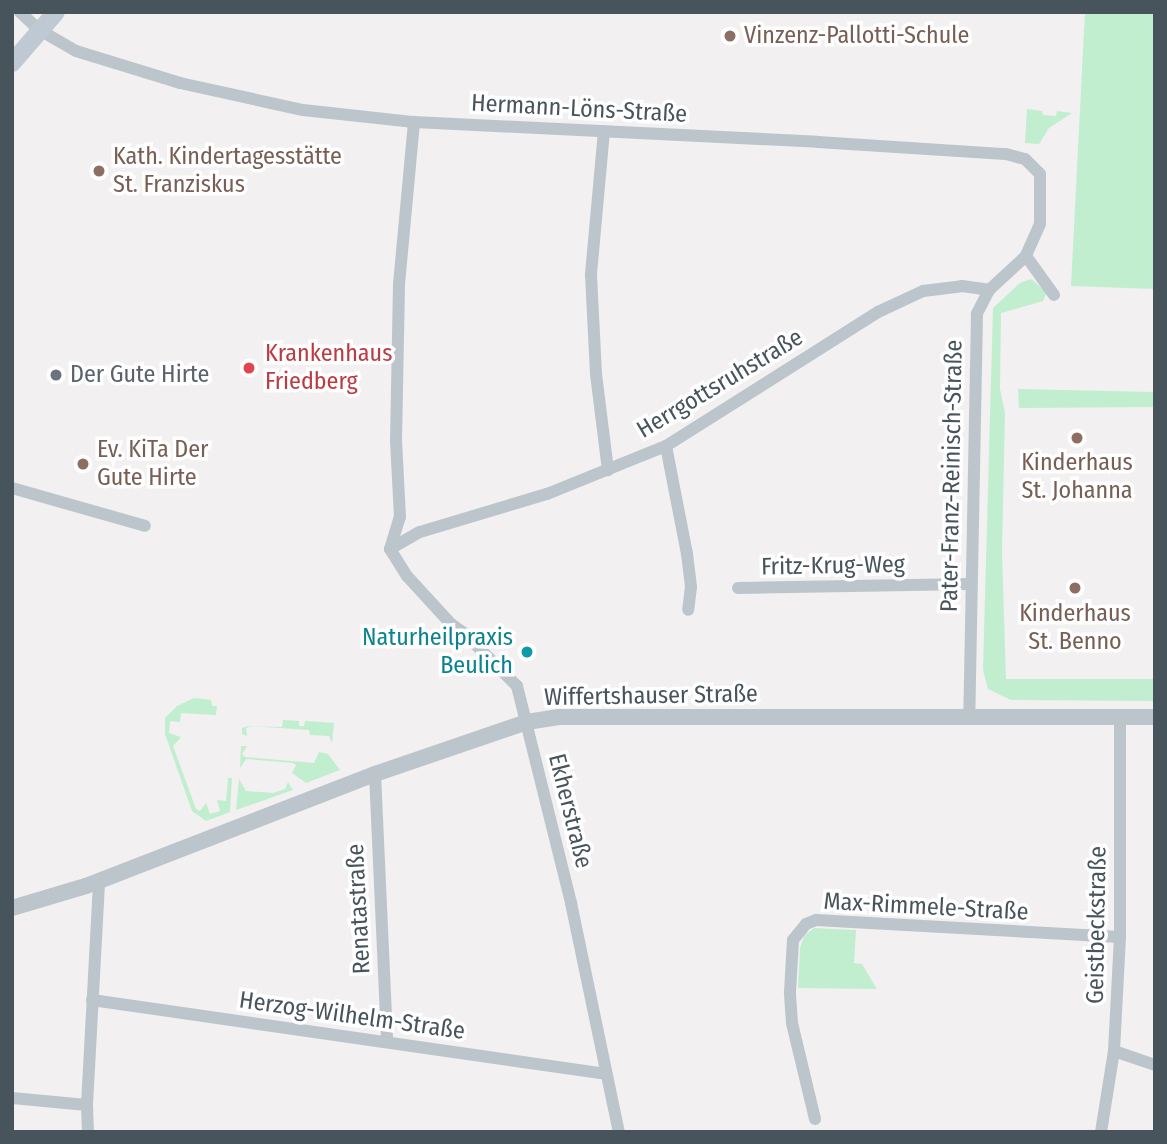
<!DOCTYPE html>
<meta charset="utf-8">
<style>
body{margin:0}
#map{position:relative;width:1167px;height:1144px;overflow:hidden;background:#f2f0f0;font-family:"Fira Sans Condensed",sans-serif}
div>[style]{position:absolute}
.green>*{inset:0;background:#c0eecf}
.minor>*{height:12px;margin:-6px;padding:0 6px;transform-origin:6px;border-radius:6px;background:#bcc5cc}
.tertiary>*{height:16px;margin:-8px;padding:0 8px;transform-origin:8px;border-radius:8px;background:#bcc5cc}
.secondary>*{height:18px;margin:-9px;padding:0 9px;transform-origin:9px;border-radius:9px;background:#bec9d3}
.dots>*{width:19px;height:19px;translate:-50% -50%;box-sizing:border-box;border:4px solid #fff;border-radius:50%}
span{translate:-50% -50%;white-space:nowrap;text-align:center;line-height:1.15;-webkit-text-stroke:7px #fff;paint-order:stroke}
.education-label{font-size:24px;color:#785e54}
.left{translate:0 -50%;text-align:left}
.street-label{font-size:24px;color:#48545c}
.health-label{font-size:24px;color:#be3a42}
.worship-label{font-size:24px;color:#5b616d}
.culture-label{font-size:24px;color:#0d838f}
.right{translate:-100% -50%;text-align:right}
.frame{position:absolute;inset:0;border:14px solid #48545c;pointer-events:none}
</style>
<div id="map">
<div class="green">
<div style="clip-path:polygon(1085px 12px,1155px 12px,1155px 289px,1071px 286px)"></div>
<div style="clip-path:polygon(1027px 109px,1042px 111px,1043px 115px,1056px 116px,1057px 111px,1072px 113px,1049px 128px,1039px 144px,1025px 143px)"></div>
<div style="clip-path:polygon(1031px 279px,1047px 292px,1043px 301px,1001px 313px,1000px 389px,1005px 413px,1002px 552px,1006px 679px,1155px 679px,1155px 701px,1011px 700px,988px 689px,983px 670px,993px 308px,1020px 283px)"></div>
<div style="clip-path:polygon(1018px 389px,1155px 392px,1155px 407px,1019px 408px)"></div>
<div style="clip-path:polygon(194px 698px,211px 700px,212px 706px,217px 706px,216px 715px,181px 713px,180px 722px,170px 721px,169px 733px,181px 737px,173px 746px,196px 809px,200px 811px,206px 803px,210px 814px,220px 811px,217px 800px,226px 801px,228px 778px,232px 778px,230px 812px,206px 821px,192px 811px,165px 734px,165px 718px,177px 706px)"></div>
<div style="clip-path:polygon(283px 720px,299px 721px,299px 726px,304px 726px,305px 721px,334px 723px,332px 743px,329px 736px,310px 735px,309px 730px,251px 726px,246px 728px,247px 736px,242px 734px,242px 728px,248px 726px,282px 727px)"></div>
<div style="clip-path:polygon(241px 746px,247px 746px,242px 754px,245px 757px,314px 763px,319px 752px,328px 754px,340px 770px,306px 783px,292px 773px,296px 765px,293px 763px,246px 759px,240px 768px)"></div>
<div style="clip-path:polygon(239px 779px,246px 791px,273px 793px,285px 789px,288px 782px,293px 790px,236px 810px)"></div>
<div style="clip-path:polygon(814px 928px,856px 930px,854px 963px,862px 964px,877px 989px,798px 988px,800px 948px,804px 936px)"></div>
</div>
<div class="minor">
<div style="left:20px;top:12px;width:25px;rotate:43deg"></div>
<div style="left:38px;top:29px;width:44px;rotate:30.1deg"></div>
<div style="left:76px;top:51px;width:109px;rotate:17.1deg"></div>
<div style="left:180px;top:83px;width:126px;rotate:12.4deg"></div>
<div style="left:303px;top:110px;width:112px;rotate:6.2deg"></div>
<div style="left:414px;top:122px;width:404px;rotate:2.8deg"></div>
<div style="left:818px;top:142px;width:188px;rotate:3.7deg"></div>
<div style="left:1006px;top:154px;width:20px;rotate:15deg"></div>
<div style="left:1025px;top:159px;width:21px;rotate:45deg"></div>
<div style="left:1040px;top:174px;width:50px;rotate:90deg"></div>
<div style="left:1040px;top:224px;width:35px;rotate:114deg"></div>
<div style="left:1026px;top:256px;width:50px;rotate:137.4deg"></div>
<div style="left:989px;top:290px;width:27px;rotate:117deg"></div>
<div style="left:977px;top:314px;width:402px;rotate:91.1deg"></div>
<div style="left:604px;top:131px;width:145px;rotate:95.2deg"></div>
<div style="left:591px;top:275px;width:99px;rotate:87.1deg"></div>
<div style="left:596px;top:374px;width:97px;rotate:82.9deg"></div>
<div style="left:1026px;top:256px;width:48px;rotate:54.3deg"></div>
<div style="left:666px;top:446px;width:110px;rotate:79deg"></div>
<div style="left:687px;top:554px;width:33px;rotate:83deg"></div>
<div style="left:691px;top:587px;width:23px;rotate:97deg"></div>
<div style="left:12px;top:488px;width:138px;rotate:15.9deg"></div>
<div style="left:390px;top:549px;width:34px;rotate:-30deg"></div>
<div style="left:420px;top:532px;width:133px;rotate:-16.7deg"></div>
<div style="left:547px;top:494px;width:128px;rotate:-22deg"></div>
<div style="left:666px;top:446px;width:251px;rotate:-32.3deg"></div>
<div style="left:878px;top:312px;width:50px;rotate:-25deg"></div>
<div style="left:923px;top:291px;width:39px;rotate:-7deg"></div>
<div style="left:962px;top:286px;width:27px;rotate:8deg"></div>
<div style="left:390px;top:549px;width:32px;rotate:58deg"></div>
<div style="left:407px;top:576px;width:65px;rotate:47.5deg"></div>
<div style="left:451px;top:624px;width:16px;rotate:35deg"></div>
<div style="left:464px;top:633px;width:75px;rotate:45deg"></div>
<div style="left:517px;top:686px;width:224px;rotate:76deg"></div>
<div style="left:571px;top:903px;width:234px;rotate:78.2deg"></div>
<div style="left:390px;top:549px;width:34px;rotate:-73deg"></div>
<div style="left:400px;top:517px;width:76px;rotate:-93deg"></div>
<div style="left:396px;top:441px;width:157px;rotate:-88.9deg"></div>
<div style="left:399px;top:284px;width:163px;rotate:-84.7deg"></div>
<div style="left:738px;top:588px;width:232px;rotate:-1deg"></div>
<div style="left:375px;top:774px;width:268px;rotate:87.4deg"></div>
<div style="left:92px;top:1000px;width:519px;rotate:8.19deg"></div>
<div style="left:1114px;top:1051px;width:43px;rotate:18.9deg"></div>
<div style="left:12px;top:1098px;width:75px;rotate:5.3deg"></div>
<div style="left:87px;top:1105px;width:27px;rotate:88deg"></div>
<div style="left:87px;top:1105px;width:224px;rotate:-86.9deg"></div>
<div style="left:815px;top:1119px;width:99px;rotate:-103.5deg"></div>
<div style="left:792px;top:1023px;width:31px;rotate:-94deg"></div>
<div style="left:790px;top:992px;width:52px;rotate:-86.7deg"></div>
<div style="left:793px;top:940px;width:21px;rotate:-51deg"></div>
<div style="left:806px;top:924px;width:11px;rotate:-22deg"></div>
<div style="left:816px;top:920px;width:304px;rotate:3.2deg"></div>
<div style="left:1101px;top:1132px;width:82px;rotate:-80.9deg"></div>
<div style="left:1114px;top:1051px;width:114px;rotate:-87deg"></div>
<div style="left:1120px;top:937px;width:219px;rotate:-90deg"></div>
</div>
<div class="tertiary">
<div style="left:12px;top:908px;width:77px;rotate:-16.6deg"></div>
<div style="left:86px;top:886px;width:310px;rotate:-21.2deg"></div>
<div style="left:375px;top:774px;width:161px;rotate:-18.9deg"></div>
<div style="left:527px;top:722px;width:32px;rotate:-9deg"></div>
<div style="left:559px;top:717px;width:596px"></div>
</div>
<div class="secondary">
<div style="left:12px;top:63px;width:67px;rotate:-49.2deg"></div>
</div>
<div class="dots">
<div style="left:730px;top:36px;background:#8d6e63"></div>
<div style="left:99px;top:171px;background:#8d6e63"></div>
<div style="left:249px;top:368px;background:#e0444e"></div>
<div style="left:56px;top:375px;background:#6b7280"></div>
<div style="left:1077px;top:438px;background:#8d6e63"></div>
<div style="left:83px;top:464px;background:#8d6e63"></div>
<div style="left:1075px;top:588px;background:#8d6e63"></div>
<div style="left:527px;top:652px;background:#0f9aa8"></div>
</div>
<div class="education-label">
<span class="left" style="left:744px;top:36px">Vinzenz-Pallotti-Schule</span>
<span class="left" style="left:113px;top:171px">Kath. Kindertagesstätte<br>St. Franziskus</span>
<span class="left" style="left:97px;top:464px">Ev. KiTa Der<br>Gute Hirte</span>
<span style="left:1077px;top:477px">Kinderhaus<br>St. Johanna</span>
<span style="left:1075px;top:628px">Kinderhaus<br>St. Benno</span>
</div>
<div class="street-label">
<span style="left:579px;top:109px;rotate:3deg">Hermann-Löns-Straße</span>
<span style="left:720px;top:384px;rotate:-31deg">Herrgottsruhstraße</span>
<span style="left:952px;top:476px;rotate:-89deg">Pater-Franz-Reinisch-Straße</span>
<span style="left:833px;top:566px;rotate:-1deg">Fritz-Krug-Weg</span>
<span style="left:651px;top:696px;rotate:-1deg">Wiffertshauser Straße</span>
<span style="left:570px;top:811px;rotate:76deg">Ekherstraße</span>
<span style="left:926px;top:907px;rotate:3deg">Max-Rimmele-Straße</span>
<span style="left:359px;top:909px;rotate:-93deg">Renatastraße</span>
<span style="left:1097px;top:925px;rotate:-89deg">Geistbeckstraße</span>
<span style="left:352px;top:1016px;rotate:8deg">Herzog-Wilhelm-Straße</span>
</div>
<div class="health-label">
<span class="left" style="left:265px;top:368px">Krankenhaus<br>Friedberg</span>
</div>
<div class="worship-label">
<span class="left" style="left:70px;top:375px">Der Gute Hirte</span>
</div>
<div class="culture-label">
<span class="right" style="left:513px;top:652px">Naturheilpraxis<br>Beulich</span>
</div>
<div class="frame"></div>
</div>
